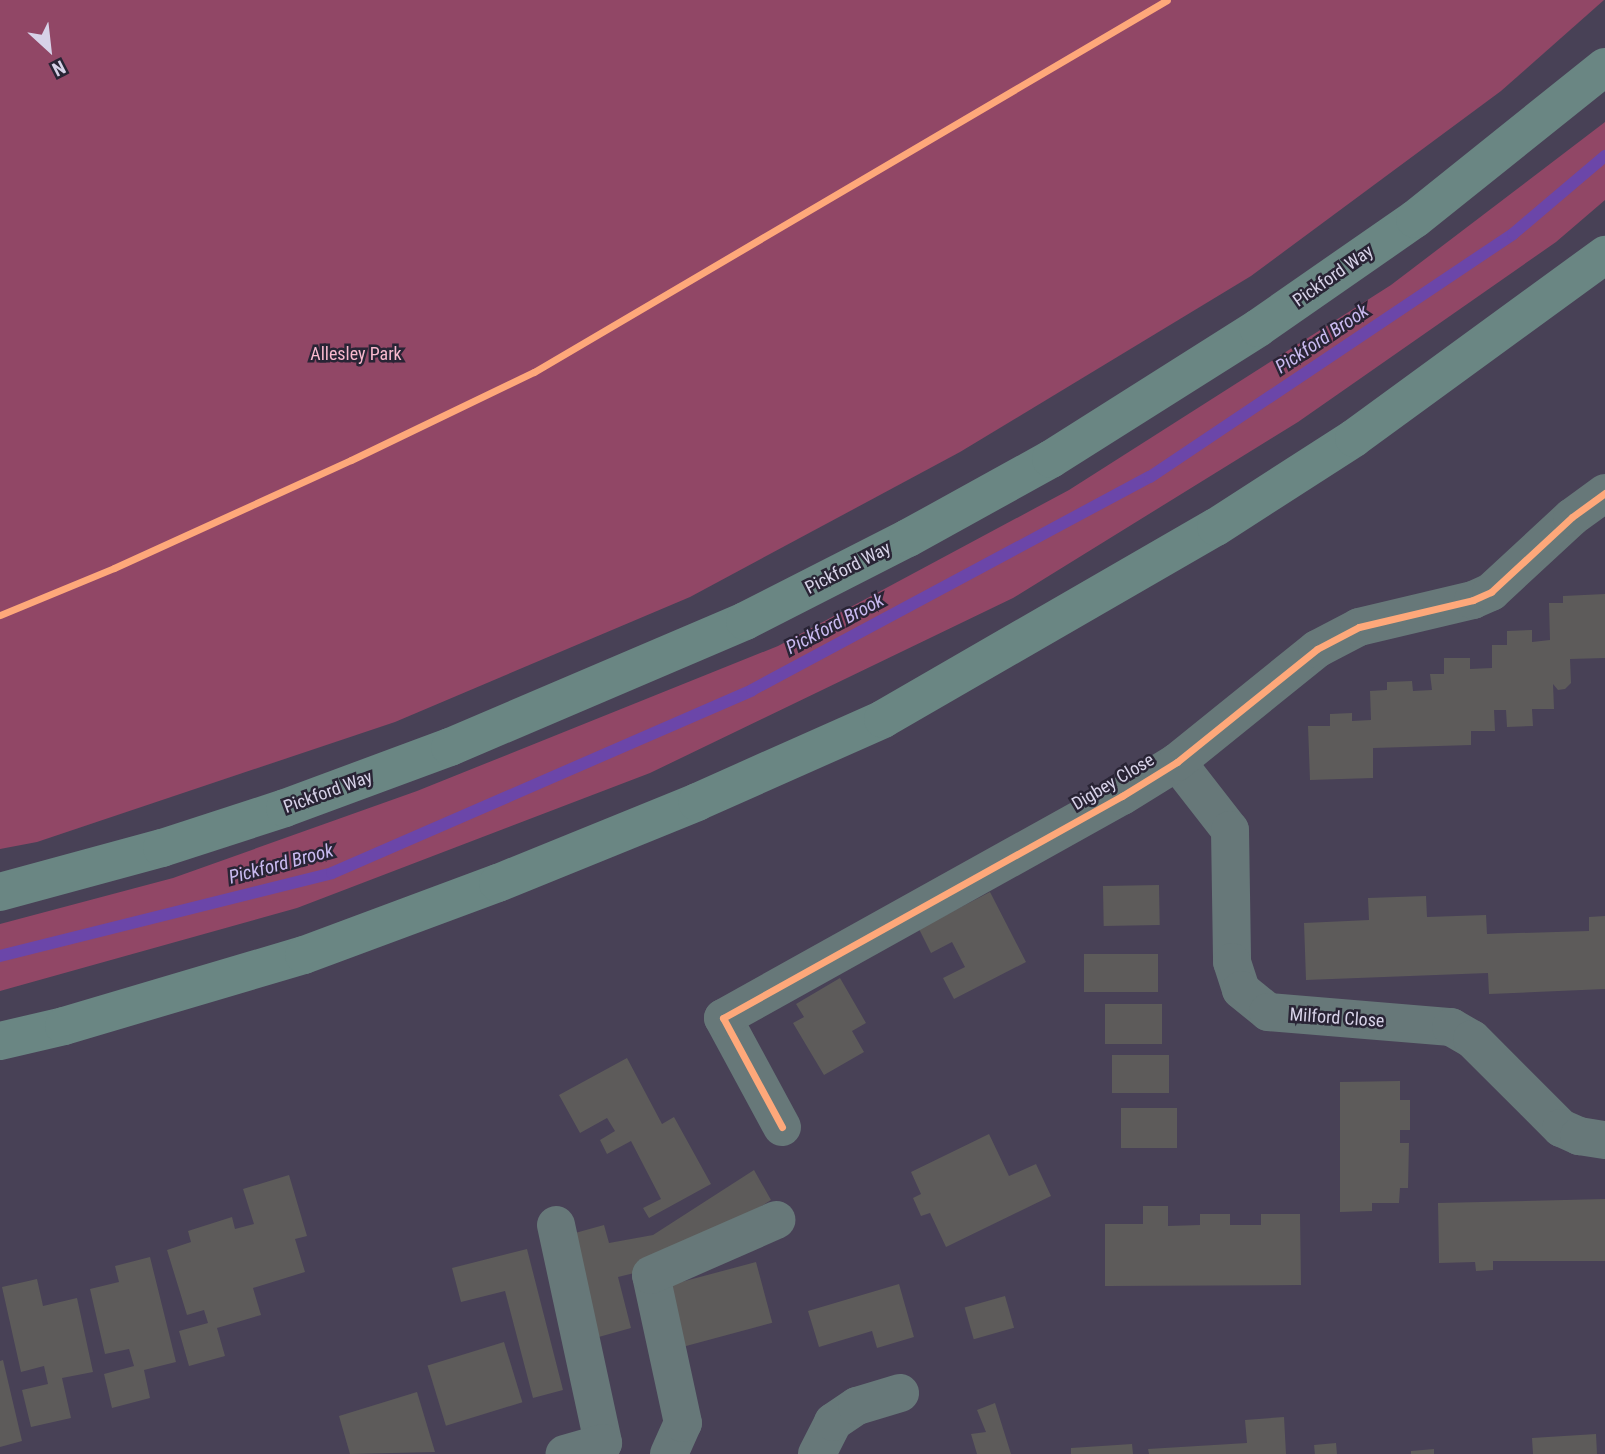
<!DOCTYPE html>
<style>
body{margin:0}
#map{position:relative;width:1605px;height:1454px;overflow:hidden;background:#484156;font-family:"Roboto Condensed",sans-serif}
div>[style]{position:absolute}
.green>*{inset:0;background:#914766}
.stream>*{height:12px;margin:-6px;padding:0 6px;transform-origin:6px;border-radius:6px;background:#6b46a9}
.building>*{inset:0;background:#5d5b5a;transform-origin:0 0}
.minor>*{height:38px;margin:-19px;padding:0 19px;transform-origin:19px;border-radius:19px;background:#677879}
.highway>*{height:38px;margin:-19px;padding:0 19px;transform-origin:19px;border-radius:19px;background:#6a8683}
.cycleway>*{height:7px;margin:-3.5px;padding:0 3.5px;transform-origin:3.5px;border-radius:3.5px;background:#fea87a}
span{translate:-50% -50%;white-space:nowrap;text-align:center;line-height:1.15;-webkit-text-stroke:5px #292435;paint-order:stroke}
.street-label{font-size:18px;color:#d7d2e8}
.park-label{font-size:18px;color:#f8b9ce}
.water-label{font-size:19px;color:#c9baf0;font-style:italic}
.north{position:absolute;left:14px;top:14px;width:70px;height:70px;-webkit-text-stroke:5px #292435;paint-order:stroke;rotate:153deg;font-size:19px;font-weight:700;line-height:28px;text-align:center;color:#d7d2e8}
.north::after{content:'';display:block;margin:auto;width:24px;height:32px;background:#d7d2e8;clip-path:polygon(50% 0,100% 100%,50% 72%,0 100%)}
</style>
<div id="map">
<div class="green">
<div style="clip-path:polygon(0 0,1604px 0,1501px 91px,1251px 276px,960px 452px,690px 597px,395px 722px,37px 842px,0 849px)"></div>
<div style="clip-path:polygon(1605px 122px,1605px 200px,1556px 242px,1298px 422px,1013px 598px,650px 773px,297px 908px,0 991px,0 924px,173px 878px,417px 791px,778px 646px,1069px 490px,1391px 285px)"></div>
</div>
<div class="stream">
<div style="left:0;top:956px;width:342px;rotate:-14deg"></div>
<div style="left:332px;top:873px;width:458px;rotate:-23.5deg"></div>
<div style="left:752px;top:690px;width:451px;rotate:-28.2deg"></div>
<div style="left:1150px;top:477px;width:437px;rotate:-33.8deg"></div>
<div style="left:1513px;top:234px;width:121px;rotate:-40.3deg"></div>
</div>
<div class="building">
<div style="clip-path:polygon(1605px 594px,1605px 658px,1570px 659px,1571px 683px,1565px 689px,1558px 690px,1553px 684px,1554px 709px,1532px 709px,1533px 726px,1507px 727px,1506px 710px,1494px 710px,1495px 731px,1471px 731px,1471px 745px,1373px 748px,1373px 778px,1310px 780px,1308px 726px,1330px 726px,1330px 714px,1352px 713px,1352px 721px,1371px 720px,1370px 691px,1387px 690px,1387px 682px,1412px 681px,1413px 691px,1432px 690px,1430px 674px,1444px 674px,1444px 658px,1470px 658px,1470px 669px,1492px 668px,1492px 645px,1507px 645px,1507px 631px,1532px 630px,1532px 642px,1550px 640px,1549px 603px,1563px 603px,1563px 596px)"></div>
<div style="left:1159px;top:885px;width:40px;height:56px;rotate:89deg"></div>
<div style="clip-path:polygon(990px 892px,1026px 962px,954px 999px,943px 978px,965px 967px,952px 942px,931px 953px,919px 929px)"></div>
<div style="clip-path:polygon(1426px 896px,1427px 917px,1486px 915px,1487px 934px,1589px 931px,1589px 917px,1605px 916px,1605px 989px,1489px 994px,1488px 973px,1306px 980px,1304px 923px,1369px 920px,1368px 898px)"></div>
<div style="left:1158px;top:954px;width:38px;height:74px;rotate:90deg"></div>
<div style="clip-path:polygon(840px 978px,866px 1023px,852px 1031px,864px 1052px,824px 1075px,793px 1023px,804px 1017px,796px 1004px)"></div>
<div style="left:1105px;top:1004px;width:57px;height:40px"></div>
<div style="left:1112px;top:1055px;width:57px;height:38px"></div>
<div style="clip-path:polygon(627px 1058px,662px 1124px,674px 1117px,711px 1184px,649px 1218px,643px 1208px,661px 1199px,631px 1141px,607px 1154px,600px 1140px,615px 1131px,607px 1118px,580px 1133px,559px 1095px)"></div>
<div style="clip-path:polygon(1400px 1081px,1400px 1100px,1410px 1100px,1410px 1130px,1400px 1130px,1400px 1143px,1409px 1143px,1408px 1188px,1400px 1188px,1399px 1203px,1372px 1203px,1372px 1211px,1340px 1212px,1340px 1082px)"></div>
<div style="left:1121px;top:1108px;width:56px;height:40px"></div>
<div style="clip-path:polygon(989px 1134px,1009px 1176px,1036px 1164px,1051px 1196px,946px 1247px,930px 1213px,921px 1216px,913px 1198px,921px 1194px,911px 1172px)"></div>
<div style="clip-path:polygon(754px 1170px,771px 1200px,667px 1265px,618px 1277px,631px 1328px,595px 1338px,568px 1235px,604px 1225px,609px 1243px,653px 1235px)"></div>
<div style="clip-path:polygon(289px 1175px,307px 1236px,295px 1239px,305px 1272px,253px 1288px,261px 1315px,217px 1328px,225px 1356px,189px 1366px,179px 1331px,208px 1323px,204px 1310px,187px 1315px,167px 1250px,191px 1242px,188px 1231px,232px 1217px,235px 1229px,254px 1224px,243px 1189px)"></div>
<div style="clip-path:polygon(1605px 1199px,1605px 1261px,1493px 1261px,1493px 1270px,1476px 1271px,1475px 1262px,1439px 1263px,1438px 1203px)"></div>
<div style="clip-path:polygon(1143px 1206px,1168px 1206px,1168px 1226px,1200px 1225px,1200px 1214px,1230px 1214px,1230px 1225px,1261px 1225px,1261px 1214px,1300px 1214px,1301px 1285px,1105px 1286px,1105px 1224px,1143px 1224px)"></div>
<div style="clip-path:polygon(527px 1249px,563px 1390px,533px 1398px,505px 1291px,461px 1302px,452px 1268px)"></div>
<div style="clip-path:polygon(150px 1257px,176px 1362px,144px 1370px,150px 1398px,112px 1408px,104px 1374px,134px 1366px,129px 1349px,105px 1354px,90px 1289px,119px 1282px,115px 1266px)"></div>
<div style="left:756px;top:1262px;width:63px;height:95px;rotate:75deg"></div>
<div style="clip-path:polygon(37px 1279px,43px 1306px,77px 1298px,93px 1372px,62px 1378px,71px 1418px,31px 1427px,22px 1390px,48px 1384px,44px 1366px,21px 1372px,2px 1287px)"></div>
<div style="clip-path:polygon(899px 1284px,914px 1337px,877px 1348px,872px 1331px,819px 1347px,808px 1311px)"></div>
<div style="left:1005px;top:1296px;width:33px;height:42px;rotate:74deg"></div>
<div style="left:504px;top:1342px;width:63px;height:80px;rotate:73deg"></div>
<div style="clip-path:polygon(3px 1360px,22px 1441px,0 1447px,0 1361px)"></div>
<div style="clip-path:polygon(417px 1392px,435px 1452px,350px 1454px,339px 1416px)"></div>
<div style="clip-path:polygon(995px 1403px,1011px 1454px,977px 1454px,971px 1434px,986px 1432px,977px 1410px)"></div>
<div style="clip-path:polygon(1284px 1417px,1286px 1454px,1149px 1454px,1148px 1449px,1247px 1443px,1245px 1420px)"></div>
<div style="clip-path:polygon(1596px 1434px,1597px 1454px,1533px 1454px,1532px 1438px)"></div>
<div style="left:1336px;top:1443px;width:11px;height:22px;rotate:85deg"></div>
<div style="clip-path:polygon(1132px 1444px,1133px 1454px,1071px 1454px,1071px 1448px)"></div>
<div style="clip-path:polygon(1434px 1449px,1434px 1454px,1411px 1454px,1411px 1451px)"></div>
</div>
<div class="minor">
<div style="left:1177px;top:762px;width:86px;rotate:52.1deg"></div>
<div style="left:1230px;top:830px;width:132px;rotate:89.1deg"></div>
<div style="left:1232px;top:962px;width:29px;rotate:72deg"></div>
<div style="left:1241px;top:990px;width:35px;rotate:39deg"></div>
<div style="left:1268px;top:1012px;width:184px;rotate:4.7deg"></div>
<div style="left:1451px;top:1027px;width:24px;rotate:30deg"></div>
<div style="left:1472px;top:1039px;width:126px;rotate:45deg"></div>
<div style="left:1561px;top:1128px;width:20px;rotate:24deg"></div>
<div style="left:1579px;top:1136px;width:26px;rotate:9deg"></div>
<div style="left:782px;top:1127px;width:124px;rotate:-118.4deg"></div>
<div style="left:723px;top:1018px;width:457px;rotate:-29.1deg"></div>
<div style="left:1122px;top:796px;width:65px;rotate:-31.7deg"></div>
<div style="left:1177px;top:762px;width:180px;rotate:-38.9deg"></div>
<div style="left:1317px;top:649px;width:47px;rotate:-27.6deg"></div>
<div style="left:1359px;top:627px;width:117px;rotate:-13.3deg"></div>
<div style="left:1473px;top:600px;width:20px;rotate:-24deg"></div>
<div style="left:1491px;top:592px;width:110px;rotate:-42.8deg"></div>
<div style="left:1572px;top:517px;width:41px;rotate:-36deg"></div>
<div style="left:556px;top:1225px;width:223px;rotate:77.8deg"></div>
<div style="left:603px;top:1443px;width:40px;rotate:164deg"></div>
<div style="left:669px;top:1454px;width:34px;rotate:-66deg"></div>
<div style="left:683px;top:1423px;width:151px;rotate:-102.2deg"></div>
<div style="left:651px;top:1275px;width:137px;rotate:-23.7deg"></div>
<div style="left:817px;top:1454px;width:36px;rotate:-63deg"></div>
<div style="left:833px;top:1422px;width:29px;rotate:-34deg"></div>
<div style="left:857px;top:1406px;width:45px;rotate:-16.8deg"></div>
</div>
<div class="highway">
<div style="left:0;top:892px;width:168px;rotate:-15.2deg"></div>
<div style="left:162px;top:848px;width:129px;rotate:-18deg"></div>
<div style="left:285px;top:808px;width:176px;rotate:-20.3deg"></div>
<div style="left:450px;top:747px;width:321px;rotate:-23.1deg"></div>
<div style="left:745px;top:621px;width:183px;rotate:-27deg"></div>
<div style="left:908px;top:538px;width:163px;rotate:-28.9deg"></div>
<div style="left:1051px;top:459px;width:245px;rotate:-32.3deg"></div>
<div style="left:1258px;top:328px;width:191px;rotate:-34.8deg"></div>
<div style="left:1415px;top:219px;width:243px;rotate:-38.7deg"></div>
<div style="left:0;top:1041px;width:66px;rotate:-13.2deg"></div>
<div style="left:64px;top:1026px;width:250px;rotate:-16.5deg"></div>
<div style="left:304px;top:955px;width:207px;rotate:-20.4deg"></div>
<div style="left:498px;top:883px;width:215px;rotate:-22.1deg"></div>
<div style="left:697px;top:802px;width:204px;rotate:-24deg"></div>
<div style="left:883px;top:719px;width:384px;rotate:-30deg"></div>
<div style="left:1216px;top:527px;width:164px;rotate:-32.8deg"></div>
<div style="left:1354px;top:438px;width:311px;rotate:-36.1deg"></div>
</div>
<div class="cycleway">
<div style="left:0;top:615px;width:123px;rotate:-22.4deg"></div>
<div style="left:114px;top:568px;width:260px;rotate:-24.5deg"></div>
<div style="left:351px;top:460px;width:203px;rotate:-25.7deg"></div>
<div style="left:534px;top:372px;width:734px;rotate:-30.44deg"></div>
<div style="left:782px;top:1127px;width:124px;rotate:-118.4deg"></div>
<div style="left:723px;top:1018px;width:457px;rotate:-29.1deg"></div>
<div style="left:1122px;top:796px;width:65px;rotate:-31.7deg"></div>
<div style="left:1177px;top:762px;width:180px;rotate:-38.9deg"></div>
<div style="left:1317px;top:649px;width:47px;rotate:-27.6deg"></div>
<div style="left:1359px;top:627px;width:117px;rotate:-13.3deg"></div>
<div style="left:1473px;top:600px;width:20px;rotate:-24deg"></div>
<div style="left:1491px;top:592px;width:110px;rotate:-42.8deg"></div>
<div style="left:1572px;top:517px;width:41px;rotate:-36deg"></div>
</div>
<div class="street-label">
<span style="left:1333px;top:276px;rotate:-35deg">Pickford Way</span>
<span style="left:848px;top:568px;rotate:-27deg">Pickford Way</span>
<span style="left:1113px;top:782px;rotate:-31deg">Digbey Close</span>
<span style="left:328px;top:792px;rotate:-20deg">Pickford Way</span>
<span style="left:1337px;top:1018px;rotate:4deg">Milford Close</span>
</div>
<div class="park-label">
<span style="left:356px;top:354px">Allesley Park</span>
</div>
<div class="water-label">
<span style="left:1322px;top:339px;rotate:-34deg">Pickford Brook</span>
<span style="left:835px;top:624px;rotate:-28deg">Pickford Brook</span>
<span style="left:281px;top:864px;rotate:-15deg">Pickford Brook</span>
</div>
<div class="north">N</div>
</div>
